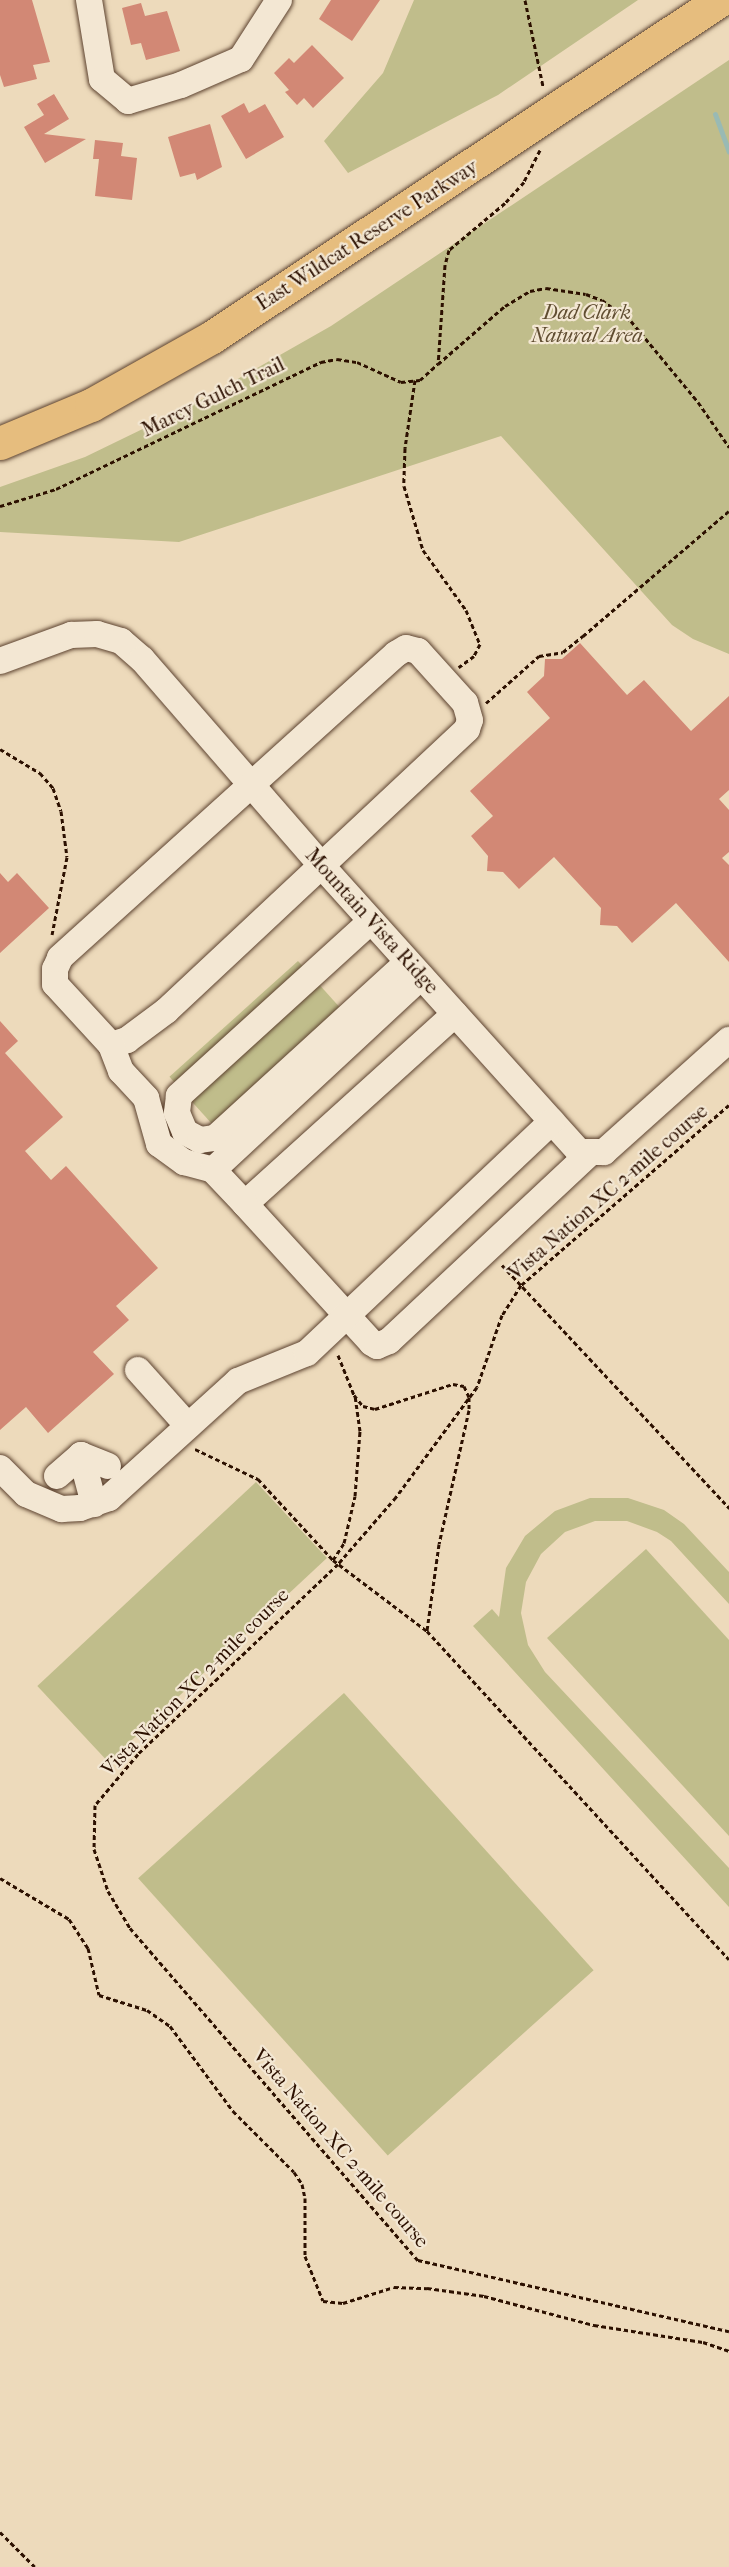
<!DOCTYPE html>
<style>
body{margin:0}
#map{position:relative;width:729px;height:2567px;overflow:hidden;background:#eddabb;font-family:"IM FELL French Canon",serif}
div>[style]{position:absolute}
.green>*{inset:0;background:#c0bd8b;transform-origin:0 0}
.stream>*{height:5px;margin:-2.5px;padding:0 2.5px;transform-origin:2.5px;border-radius:2.5px;background:#99bab4}
.building>*{inset:0;background:#d28875}
.path>*{height:3px;margin-top:-1.5px;transform-origin:0;background:repeating-linear-gradient(90deg,#2c1000 0 4.5px,transparent 0 7.5px)}
.roads{filter:drop-shadow(0 0 2px #5c422f) drop-shadow(0 0 2px #5c422f)}
.minor>*{height:26px;margin:-13px;padding:0 13px;transform-origin:13px;border-radius:13px;background:#f3e7d3}
.major>*{height:33px;margin:-16.5px;padding:0 16.5px;transform-origin:16.5px;border-radius:16.5px;background:#e6bd7e}
span{translate:-50% -50%;white-space:nowrap;text-align:center;line-height:1.15;-webkit-text-stroke:4.5px #f3e7d3;paint-order:stroke}
.street-label{font-size:20px;color:#2c1000}
.park-label{font-size:20px;color:#604d31;font-style:italic}
</style>
<div id="map">
<div class="green">
<div style="clip-path:polygon(414px 0,638px 0,498px 95px,348px 173px,324px 141px,383px 73px)"></div>
<div style="clip-path:polygon(729px 60px,729px 654px,693px 639px,672px 625px,501px 436px,179px 542px,0 532px,0 487px,85px 457px,190px 406px,331px 326px)"></div>
<div style="left:298px;top:961px;width:96px;height:173px;rotate:48deg"></div>
<div style="left:256px;top:1482px;width:104px;height:299px;rotate:47deg"></div>
<div style="clip-path:polygon(590px 1498px,628px 1498px,664px 1510px,684px 1524px,729px 1572px,729px 1604px,671px 1541px,657px 1532px,627px 1521px,595px 1521px,565px 1532px,541px 1554px,526px 1582px,521px 1613px,528px 1645px,545px 1672px,729px 1868px,729px 1907px,473px 1626px,492px 1609px,499px 1617px,506px 1568px,525px 1536px,555px 1511px)"></div>
<div style="clip-path:polygon(646px 1549px,729px 1640px,729px 1836px,547px 1638px)"></div>
<div style="left:344px;top:1693px;width:373px;height:277px;rotate:48deg"></div>
</div>
<div class="stream">
<div style="left:715px;top:114px;width:40px;rotate:69.8deg"></div>
</div>
<div class="building">
<div style="clip-path:polygon(0 0,32px 0,50px 62px,33px 65px,37px 79px,4px 87px,0 75px)"></div>
<div style="clip-path:polygon(331px 0,380px 0,352px 41px,319px 19px)"></div>
<div style="clip-path:polygon(141px 3px,145px 16px,167px 11px,180px 51px,146px 60px,141px 43px,131px 45px,122px 8px)"></div>
<div style="clip-path:polygon(312px 45px,344px 78px,313px 108px,304px 98px,297px 105px,285px 92px,289px 90px,274px 73px,289px 58px,294px 63px)"></div>
<div style="clip-path:polygon(54px 94px,69px 119px,44px 134px,86px 139px,45px 163px,24px 127px,44px 115px,37px 104px)"></div>
<div style="clip-path:polygon(244px 103px,249px 113px,265px 104px,284px 137px,246px 159px,221px 116px)"></div>
<div style="clip-path:polygon(210px 124px,222px 167px,197px 180px,195px 173px,180px 177px,168px 137px)"></div>
<div style="clip-path:polygon(95px 140px,123px 143px,121px 156px,137px 158px,132px 200px,95px 196px,99px 159px,93px 159px)"></div>
<div style="clip-path:polygon(580px 643px,627px 695px,644px 680px,691px 731px,729px 696px,729px 790px,719px 799px,729px 810px,729px 852px,722px 858px,729px 865px,729px 962px,676px 903px,632px 943px,617px 926px,600px 925px,601px 908px,554px 857px,519px 889px,503px 872px,487px 871px,488px 856px,471px 836px,493px 816px,470px 791px,550px 718px,527px 692px,544px 676px,545px 659px,562px 659px)"></div>
<div style="clip-path:polygon(0 873px,8px 882px,17px 873px,49px 908px,0 953px)"></div>
<div style="clip-path:polygon(0 1021px,18px 1041px,5px 1053px,63px 1117px,25px 1151px,51px 1180px,66px 1166px,158px 1268px,116px 1306px,129px 1320px,93px 1352px,114px 1374px,48px 1433px,26px 1407px,0 1430px)"></div>
</div>
<div class="path">
<div style="left:525px;top:0;width:88px;rotate:78.2deg"></div>
<div style="left:540px;top:150px;width:36px;rotate:117deg"></div>
<div style="left:524px;top:182px;width:28px;rotate:132deg"></div>
<div style="left:505px;top:203px;width:73px;rotate:140deg"></div>
<div style="left:449px;top:250px;width:16px;rotate:105deg"></div>
<div style="left:445px;top:265px;width:99px;rotate:94deg"></div>
<div style="left:438px;top:364px;width:89px;rotate:-40.9deg"></div>
<div style="left:505px;top:306px;width:29px;rotate:-31deg"></div>
<div style="left:530px;top:291px;width:16px;rotate:-11deg"></div>
<div style="left:546px;top:288px;width:40px;rotate:8.5deg"></div>
<div style="left:586px;top:294px;width:17px;rotate:21deg"></div>
<div style="left:602px;top:300px;width:36px;rotate:36deg"></div>
<div style="left:631px;top:321px;width:105px;rotate:50.4deg"></div>
<div style="left:698px;top:402px;width:55px;rotate:55.4deg"></div>
<div style="left:415px;top:380px;width:69px;rotate:98.4deg"></div>
<div style="left:405px;top:448px;width:38px;rotate:92deg"></div>
<div style="left:404px;top:486px;width:67px;rotate:73.5deg"></div>
<div style="left:423px;top:550px;width:74px;rotate:54.4deg"></div>
<div style="left:466px;top:610px;width:37px;rotate:68deg"></div>
<div style="left:480px;top:644px;width:13px;rotate:117deg"></div>
<div style="left:474px;top:656px;width:19px;rotate:144deg"></div>
<div style="left:0;top:506px;width:59px;rotate:-16.9deg"></div>
<div style="left:56px;top:489px;width:294px;rotate:-25.6deg"></div>
<div style="left:321px;top:362px;width:16px;rotate:-11deg"></div>
<div style="left:337px;top:359px;width:20px;rotate:9deg"></div>
<div style="left:357px;top:362px;width:48px;rotate:24.4deg"></div>
<div style="left:401px;top:382px;width:19px;rotate:-6deg"></div>
<div style="left:420px;top:380px;width:24px;rotate:-42deg"></div>
<div style="left:486px;top:703px;width:71px;rotate:-41.6deg"></div>
<div style="left:539px;top:656px;width:24px;rotate:-9deg"></div>
<div style="left:563px;top:652px;width:26px;rotate:-39deg"></div>
<div style="left:583px;top:636px;width:192px;rotate:-40.6deg"></div>
<div style="left:0;top:749px;width:47px;rotate:31deg"></div>
<div style="left:40px;top:773px;width:20px;rotate:49deg"></div>
<div style="left:53px;top:788px;width:24px;rotate:71deg"></div>
<div style="left:61px;top:811px;width:46px;rotate:82.6deg"></div>
<div style="left:67px;top:857px;width:79px;rotate:100.9deg"></div>
<div style="left:729px;top:1105px;width:275px;rotate:139.1deg"></div>
<div style="left:521px;top:1285px;width:36px;rotate:122deg"></div>
<div style="left:502px;top:1315px;width:76px;rotate:109.1deg"></div>
<div style="left:477px;top:1387px;width:137px;rotate:126.4deg"></div>
<div style="left:396px;top:1497px;width:89px;rotate:130.9deg"></div>
<div style="left:338px;top:1564px;width:276px;rotate:136.5deg"></div>
<div style="left:138px;top:1754px;width:67px;rotate:130.1deg"></div>
<div style="left:95px;top:1805px;width:44px;rotate:91.3deg"></div>
<div style="left:94px;top:1849px;width:44px;rotate:71.6deg"></div>
<div style="left:108px;top:1891px;width:43px;rotate:59.3deg"></div>
<div style="left:130px;top:1928px;width:440px;rotate:49.1deg"></div>
<div style="left:418px;top:2260px;width:319px;rotate:12.9deg"></div>
<div style="left:502px;top:1265px;width:333px;rotate:46.9deg"></div>
<div style="left:338px;top:1355px;width:43px;rotate:68.2deg"></div>
<div style="left:354px;top:1395px;width:14px;rotate:51deg"></div>
<div style="left:363px;top:1406px;width:12px;rotate:14deg"></div>
<div style="left:375px;top:1409px;width:82px;rotate:-17.8deg"></div>
<div style="left:453px;top:1384px;width:11px;rotate:10deg"></div>
<div style="left:464px;top:1386px;width:12px;rotate:66deg"></div>
<div style="left:469px;top:1397px;width:13px;rotate:90deg"></div>
<div style="left:469px;top:1410px;width:137px;rotate:102.6deg"></div>
<div style="left:439px;top:1544px;width:88px;rotate:97.9deg"></div>
<div style="left:427px;top:1631px;width:446px;rotate:47.4deg"></div>
<div style="left:195px;top:1449px;width:70px;rotate:25.5deg"></div>
<div style="left:258px;top:1479px;width:110px;rotate:47.2deg"></div>
<div style="left:333px;top:1560px;width:118px;rotate:37.1deg"></div>
<div style="left:333px;top:1560px;width:20px;rotate:-57deg"></div>
<div style="left:344px;top:1543px;width:48px;rotate:-76.8deg"></div>
<div style="left:355px;top:1496px;width:65px;rotate:-85.6deg"></div>
<div style="left:360px;top:1431px;width:34px;rotate:-98deg"></div>
<div style="left:0;top:1878px;width:80px;rotate:30.7deg"></div>
<div style="left:69px;top:1919px;width:35px;rotate:57deg"></div>
<div style="left:88px;top:1948px;width:48px;rotate:76.8deg"></div>
<div style="left:99px;top:1995px;width:50px;rotate:17.4deg"></div>
<div style="left:147px;top:2010px;width:28px;rotate:35deg"></div>
<div style="left:170px;top:2026px;width:106px;rotate:53.5deg"></div>
<div style="left:233px;top:2111px;width:86px;rotate:45deg"></div>
<div style="left:294px;top:2172px;width:14px;rotate:56deg"></div>
<div style="left:302px;top:2184px;width:14px;rotate:78deg"></div>
<div style="left:305px;top:2198px;width:58px;rotate:90deg"></div>
<div style="left:305px;top:2256px;width:48px;rotate:68.2deg"></div>
<div style="left:323px;top:2301px;width:20px;rotate:6deg"></div>
<div style="left:343px;top:2303px;width:53px;rotate:-17.4deg"></div>
<div style="left:394px;top:2287px;width:33px;rotate:2deg"></div>
<div style="left:427px;top:2288px;width:58px;rotate:8deg"></div>
<div style="left:484px;top:2296px;width:114px;rotate:14.8deg"></div>
<div style="left:594px;top:2325px;width:110px;rotate:8.9deg"></div>
<div style="left:703px;top:2342px;width:28px;rotate:19deg"></div>
<div style="left:0;top:2532px;width:49px;rotate:45deg"></div>
</div>
<div class="roads">
<div class="minor">
<div style="left:89px;top:0;width:80px;rotate:80.7deg"></div>
<div style="left:102px;top:79px;width:34px;rotate:40deg"></div>
<div style="left:128px;top:101px;width:55px;rotate:-16.8deg"></div>
<div style="left:181px;top:85px;width:65px;rotate:-23.4deg"></div>
<div style="left:241px;top:59px;width:70px;rotate:-57.2deg"></div>
<div style="left:0;top:661px;width:76px;rotate:-20.1deg"></div>
<div style="left:71px;top:635px;width:26px;rotate:-2deg"></div>
<div style="left:97px;top:634px;width:25px;rotate:16deg"></div>
<div style="left:121px;top:641px;width:28px;rotate:41deg"></div>
<div style="left:142px;top:659px;width:273px;rotate:49deg"></div>
<div style="left:321px;top:865px;width:386px;rotate:48deg"></div>
<div style="left:579px;top:1152px;width:25px"></div>
<div style="left:604px;top:1152px;width:168px;rotate:-41.9deg"></div>
<div style="left:371px;top:921px;width:260px;rotate:137.7deg"></div>
<div style="left:179px;top:1096px;width:17px;rotate:97deg"></div>
<div style="left:177px;top:1113px;width:21px;rotate:67deg"></div>
<div style="left:185px;top:1132px;width:17px;rotate:28deg"></div>
<div style="left:200px;top:1140px;width:15px;rotate:-8deg"></div>
<div style="left:215px;top:1138px;width:261px;rotate:-42.4deg"></div>
<div style="left:455px;top:1014px;width:283px;rotate:137.9deg"></div>
<div style="left:245px;top:1204px;width:188px;rotate:47.6deg"></div>
<div style="left:372px;top:1343px;width:6px;rotate:31deg"></div>
<div style="left:377px;top:1346px;width:13px;rotate:-23deg"></div>
<div style="left:389px;top:1341px;width:274px;rotate:-43.1deg"></div>
<div style="left:111px;top:1045px;width:17px;rotate:-17deg"></div>
<div style="left:127px;top:1040px;width:49px;rotate:-36.6deg"></div>
<div style="left:166px;top:1011px;width:412px;rotate:-43.1deg"></div>
<div style="left:467px;top:729px;width:9px;rotate:-72deg"></div>
<div style="left:470px;top:720px;width:18px;rotate:-106deg"></div>
<div style="left:465px;top:703px;width:70px;rotate:-132.1deg"></div>
<div style="left:418px;top:651px;width:12px;rotate:-166deg"></div>
<div style="left:406px;top:648px;width:12px;rotate:149deg"></div>
<div style="left:396px;top:654px;width:453px;rotate:137.9deg"></div>
<div style="left:60px;top:958px;width:12px;rotate:114deg"></div>
<div style="left:55px;top:969px;width:15px;rotate:90deg"></div>
<div style="left:55px;top:984px;width:83px;rotate:47.4deg"></div>
<div style="left:111px;top:1045px;width:28px;rotate:69deg"></div>
<div style="left:121px;top:1071px;width:37px;rotate:47deg"></div>
<div style="left:146px;top:1098px;width:48px;rotate:74.2deg"></div>
<div style="left:159px;top:1144px;width:31px;rotate:36deg"></div>
<div style="left:184px;top:1162px;width:30px;rotate:15deg"></div>
<div style="left:213px;top:1170px;width:47px;rotate:46.7deg"></div>
<div style="left:213px;top:1170px;width:284px;rotate:-42.9deg"></div>
<div style="left:138px;top:1370px;width:75px;rotate:48.2deg"></div>
<div style="left:81px;top:1455px;width:51px;rotate:75.1deg"></div>
<div style="left:0;top:1468px;width:37px;rotate:45deg"></div>
<div style="left:26px;top:1494px;width:39px;rotate:23deg"></div>
<div style="left:62px;top:1509px;width:18px;rotate:-3deg"></div>
<div style="left:80px;top:1508px;width:31px;rotate:-19deg"></div>
<div style="left:109px;top:1498px;width:174px;rotate:-42.2deg"></div>
<div style="left:238px;top:1381px;width:74px;rotate:-22.1deg"></div>
<div style="left:307px;top:1353px;width:337px;rotate:-43.4deg"></div>
<div style="left:57px;top:1476px;width:32px;rotate:-41deg"></div>
<div style="left:81px;top:1455px;width:29px;rotate:22deg"></div>
</div>
<div class="major">
<div style="left:0;top:443px;width:99px;rotate:-22.7deg"></div>
<div style="left:91px;top:405px;width:139px;rotate:-29.3deg"></div>
<div style="left:212px;top:337px;width:610px;rotate:-33.56deg"></div>
</div>
</div>
<div class="street-label">
<span style="left:367px;top:235px;rotate:-33deg">East Wildcat Reserve Parkway</span>
<span style="left:213px;top:397px;rotate:-26deg">Marcy Gulch Trail</span>
<span style="left:372px;top:921px;rotate:48deg">Mountain Vista Ridge</span>
<span style="left:608px;top:1192px;rotate:-41deg">Vista Nation XC 2-mile course</span>
<span style="left:195px;top:1682px;rotate:-45deg">Vista Nation XC 2-mile course</span>
<span style="left:341px;top:2148px;rotate:49deg">Vista Nation XC 2-mile course</span>
</div>
<div class="park-label">
<span style="left:587px;top:324px">Dad Clark<br>Natural Area</span>
</div>
</div>
